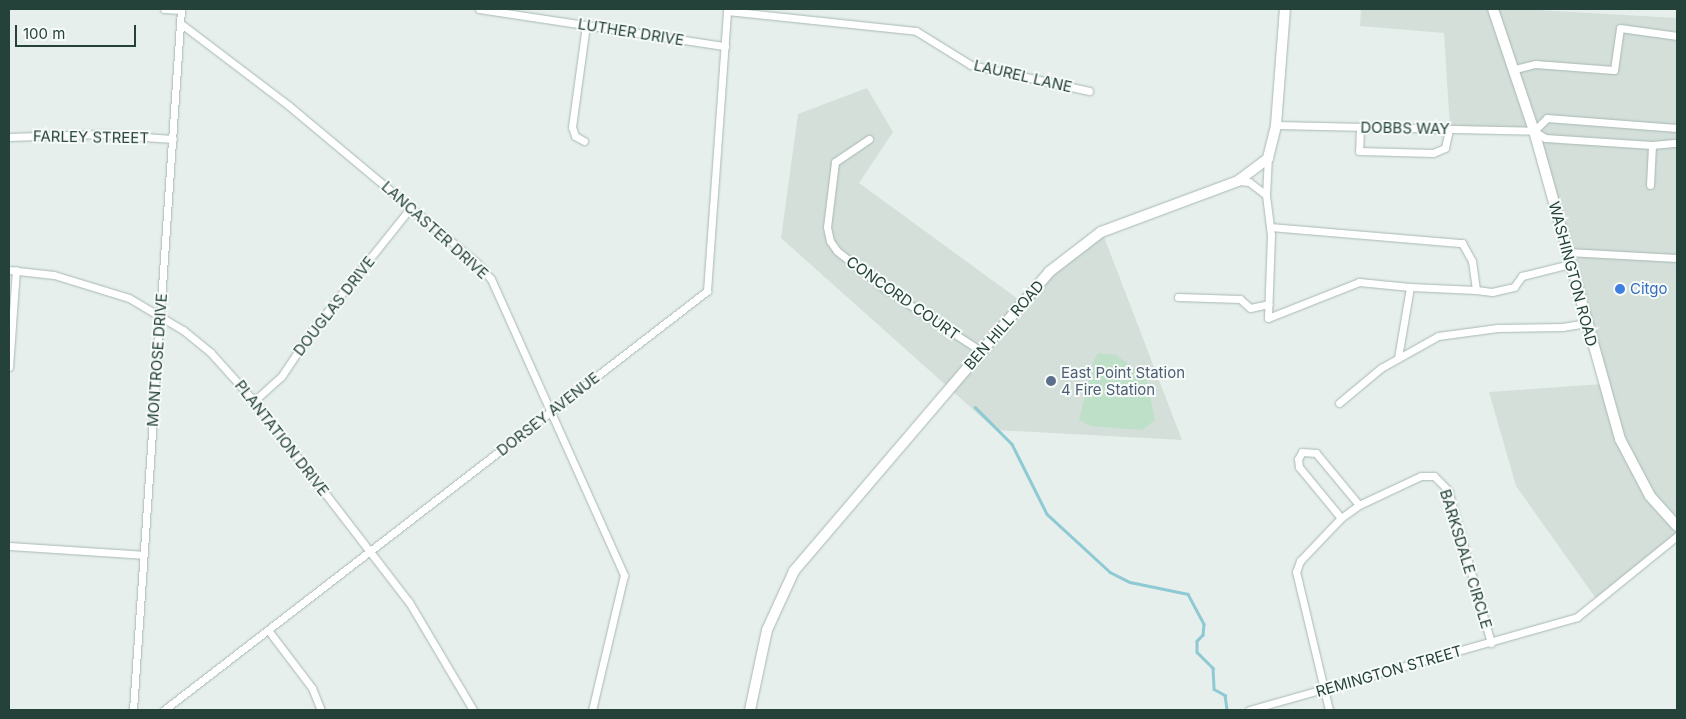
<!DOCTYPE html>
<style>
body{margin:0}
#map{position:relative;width:1686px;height:719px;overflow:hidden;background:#e6efeb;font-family:Inter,sans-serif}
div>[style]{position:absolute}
.built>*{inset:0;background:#d4dfda}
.green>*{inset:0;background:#bfe0c8}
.stream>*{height:2.5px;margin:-1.25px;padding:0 1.25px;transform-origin:1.25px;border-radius:1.25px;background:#8ec9d4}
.roads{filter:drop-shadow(0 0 1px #a8b8b2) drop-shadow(0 0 1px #a8b8b2)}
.street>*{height:7px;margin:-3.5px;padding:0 3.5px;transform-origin:3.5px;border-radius:3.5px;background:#fff}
.secondary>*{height:10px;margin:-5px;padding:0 5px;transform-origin:5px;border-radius:5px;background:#fff}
.dots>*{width:14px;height:14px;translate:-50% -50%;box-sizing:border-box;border:2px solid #f7fbf9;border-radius:50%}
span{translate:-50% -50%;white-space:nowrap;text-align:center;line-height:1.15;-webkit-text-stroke:4px #f7fbf9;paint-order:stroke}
.street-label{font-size:15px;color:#24423a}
.shop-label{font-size:15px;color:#366cbe}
.left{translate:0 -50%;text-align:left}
.service-label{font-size:15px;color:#4e5e75}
.frame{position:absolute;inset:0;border:10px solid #24423a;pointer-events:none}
.scale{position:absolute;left:15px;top:25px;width:121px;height:22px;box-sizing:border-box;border:2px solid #24423a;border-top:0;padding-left:6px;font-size:15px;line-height:18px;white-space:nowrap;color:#24423a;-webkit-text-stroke:4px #f7fbf9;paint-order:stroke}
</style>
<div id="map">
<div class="built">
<div style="clip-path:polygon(1361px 9px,1518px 9px,1677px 18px,1677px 534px,1597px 600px,1516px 486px,1489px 392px,1602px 384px,1528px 130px,1450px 128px,1444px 33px,1360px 26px)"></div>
<div style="clip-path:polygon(867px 88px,893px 132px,859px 183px,1018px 299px,1052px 263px,1101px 229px,1182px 440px,996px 430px,781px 238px,798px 114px)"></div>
</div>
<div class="green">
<div style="clip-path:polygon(1098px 353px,1116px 355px,1146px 377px,1155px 420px,1142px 430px,1091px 426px,1079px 420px,1093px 362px)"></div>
</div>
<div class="stream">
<div style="left:975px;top:407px;width:52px;rotate:45deg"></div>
<div style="left:1012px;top:444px;width:78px;rotate:63.4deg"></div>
<div style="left:1047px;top:514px;width:86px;rotate:42.6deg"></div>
<div style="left:1110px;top:572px;width:22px;rotate:27deg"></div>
<div style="left:1130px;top:582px;width:59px;rotate:11.7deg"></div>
<div style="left:1188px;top:594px;width:34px;rotate:62deg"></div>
<div style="left:1204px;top:624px;width:11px;rotate:95deg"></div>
<div style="left:1203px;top:635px;width:8px;rotate:135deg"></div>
<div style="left:1197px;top:641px;width:11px;rotate:90deg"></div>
<div style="left:1197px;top:652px;width:23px;rotate:45deg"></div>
<div style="left:1213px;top:668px;width:21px;rotate:87deg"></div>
<div style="left:1214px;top:689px;width:13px;rotate:29deg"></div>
<div style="left:1225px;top:695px;width:15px;rotate:82deg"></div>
</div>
<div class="roads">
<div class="street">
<div style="left:164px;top:9px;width:17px;rotate:3deg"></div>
<div style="left:479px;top:9px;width:249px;rotate:8.6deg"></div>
<div style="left:727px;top:11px;width:190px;rotate:6deg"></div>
<div style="left:916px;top:31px;width:65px;rotate:31.7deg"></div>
<div style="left:971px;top:65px;width:121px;rotate:12.4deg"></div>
<div style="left:180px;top:23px;width:136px;rotate:37.2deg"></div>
<div style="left:288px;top:105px;width:246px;rotate:39.9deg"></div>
<div style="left:477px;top:263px;width:21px;rotate:49deg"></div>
<div style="left:491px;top:279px;width:325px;rotate:65.8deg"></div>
<div style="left:624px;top:575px;width:139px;rotate:103.3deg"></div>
<div style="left:1515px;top:69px;width:21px;rotate:-14deg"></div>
<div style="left:1535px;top:64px;width:79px;rotate:4.3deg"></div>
<div style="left:1614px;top:70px;width:42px;rotate:-81.9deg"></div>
<div style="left:1620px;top:28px;width:58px;rotate:8deg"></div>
<div style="left:1276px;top:125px;width:258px;rotate:1.3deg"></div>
<div style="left:1534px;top:131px;width:13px;rotate:32deg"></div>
<div style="left:1545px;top:138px;width:107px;rotate:3.7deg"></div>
<div style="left:1652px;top:145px;width:25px;rotate:-5deg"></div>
<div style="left:1360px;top:127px;width:24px;rotate:92deg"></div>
<div style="left:1359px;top:151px;width:74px;rotate:1.5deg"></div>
<div style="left:1433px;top:153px;width:13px;rotate:-23deg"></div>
<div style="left:1445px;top:148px;width:19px;rotate:-78deg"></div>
<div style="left:1534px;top:131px;width:18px;rotate:-45deg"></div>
<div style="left:1547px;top:118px;width:130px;rotate:4.4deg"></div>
<div style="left:9px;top:137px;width:91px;rotate:-1.9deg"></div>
<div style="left:100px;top:134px;width:73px;rotate:3.9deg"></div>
<div style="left:869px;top:139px;width:41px;rotate:145.9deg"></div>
<div style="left:835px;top:162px;width:65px;rotate:97deg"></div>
<div style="left:827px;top:227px;width:14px;rotate:78deg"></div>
<div style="left:830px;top:241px;width:12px;rotate:55deg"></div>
<div style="left:837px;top:251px;width:60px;rotate:38.2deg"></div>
<div style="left:884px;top:288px;width:116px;rotate:33deg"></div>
<div style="left:584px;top:141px;width:10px;rotate:-151deg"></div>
<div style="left:575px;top:136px;width:9px;rotate:-108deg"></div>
<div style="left:572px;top:127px;width:103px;rotate:-82.2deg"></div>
<div style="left:1238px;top:181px;width:11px;rotate:5deg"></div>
<div style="left:1249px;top:182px;width:21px;rotate:37deg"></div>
<div style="left:1266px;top:195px;width:37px;rotate:-87deg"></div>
<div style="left:1650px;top:185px;width:40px;rotate:-87.1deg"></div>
<div style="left:1266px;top:195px;width:40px;rotate:82.9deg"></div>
<div style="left:1271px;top:235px;width:83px;rotate:92.1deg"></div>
<div style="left:1268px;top:318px;width:98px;rotate:-21.6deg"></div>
<div style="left:1359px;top:282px;width:51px;rotate:5.6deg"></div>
<div style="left:1270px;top:227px;width:193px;rotate:4.8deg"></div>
<div style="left:1462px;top:243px;width:21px;rotate:61deg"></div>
<div style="left:1472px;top:261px;width:29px;rotate:82deg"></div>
<div style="left:1476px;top:290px;width:66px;rotate:-177.4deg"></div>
<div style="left:1410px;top:287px;width:72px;rotate:99.6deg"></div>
<div style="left:1567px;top:252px;width:110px;rotate:3.1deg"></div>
<div style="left:9px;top:270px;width:45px;rotate:6.3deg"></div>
<div style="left:54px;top:275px;width:78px;rotate:17deg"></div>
<div style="left:129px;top:298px;width:63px;rotate:30.7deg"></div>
<div style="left:183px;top:330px;width:36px;rotate:39deg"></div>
<div style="left:211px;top:353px;width:64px;rotate:48.1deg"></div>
<div style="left:254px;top:401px;width:254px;rotate:52.4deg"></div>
<div style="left:409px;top:602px;width:126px;rotate:59.3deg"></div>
<div style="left:1476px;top:290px;width:16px;rotate:7deg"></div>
<div style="left:1492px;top:292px;width:23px;rotate:-13deg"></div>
<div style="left:1514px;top:287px;width:14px;rotate:-54deg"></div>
<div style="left:1522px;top:276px;width:49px;rotate:-14deg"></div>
<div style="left:1178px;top:297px;width:62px;rotate:1.8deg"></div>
<div style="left:1240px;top:299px;width:13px;rotate:42deg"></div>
<div style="left:1250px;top:308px;width:19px;rotate:-12deg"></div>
<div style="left:9px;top:367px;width:97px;rotate:-85.9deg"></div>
<div style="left:254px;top:401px;width:36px;rotate:-42deg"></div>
<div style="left:281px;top:377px;width:54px;rotate:-56.3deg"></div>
<div style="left:311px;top:332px;width:160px;rotate:-51.3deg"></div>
<div style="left:1339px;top:403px;width:55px;rotate:-39.8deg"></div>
<div style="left:1381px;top:368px;width:65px;rotate:-29.3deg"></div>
<div style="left:1438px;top:336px;width:60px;rotate:-7.7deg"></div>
<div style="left:1497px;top:328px;width:65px;rotate:-0.9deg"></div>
<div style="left:1562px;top:327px;width:24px;rotate:-9deg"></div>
<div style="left:1341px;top:518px;width:66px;rotate:-129.5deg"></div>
<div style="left:1299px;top:467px;width:8px;rotate:-97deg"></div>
<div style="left:1298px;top:459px;width:8px;rotate:-60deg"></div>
<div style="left:1302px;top:452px;width:14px;rotate:4deg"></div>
<div style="left:1316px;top:453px;width:67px;rotate:50.4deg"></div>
<div style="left:9px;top:546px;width:134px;rotate:3.8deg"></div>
<div style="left:268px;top:630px;width:73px;rotate:52.8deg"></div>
<div style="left:312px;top:688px;width:24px;rotate:68deg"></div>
<div style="left:133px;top:710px;width:703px;rotate:-86.08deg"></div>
<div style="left:164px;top:710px;width:686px;rotate:-37.66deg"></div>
<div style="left:707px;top:291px;width:283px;rotate:-85.9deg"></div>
<div style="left:1249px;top:710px;width:341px;rotate:-15.8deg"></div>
<div style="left:1577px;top:617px;width:129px;rotate:-39deg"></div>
<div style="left:1329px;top:710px;width:142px;rotate:-103.4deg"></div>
<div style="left:1296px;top:572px;width:12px;rotate:-70deg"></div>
<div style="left:1300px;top:561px;width:59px;rotate:-46.4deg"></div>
<div style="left:1341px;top:518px;width:22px;rotate:-36deg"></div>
<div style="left:1359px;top:505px;width:68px;rotate:-25.1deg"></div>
<div style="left:1421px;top:476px;width:13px"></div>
<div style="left:1434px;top:476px;width:20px;rotate:45deg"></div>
<div style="left:1448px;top:490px;width:159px;rotate:74.3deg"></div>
</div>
<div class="secondary">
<div style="left:1493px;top:9px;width:129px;rotate:71.4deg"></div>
<div style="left:1534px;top:131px;width:320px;rotate:74.4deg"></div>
<div style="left:1620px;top:439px;width:64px;rotate:62.2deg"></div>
<div style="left:1650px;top:496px;width:40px;rotate:48deg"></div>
<div style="left:750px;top:710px;width:82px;rotate:-78deg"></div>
<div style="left:767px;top:630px;width:65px;rotate:-65.4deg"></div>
<div style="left:794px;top:571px;width:393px;rotate:-49.5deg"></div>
<div style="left:1049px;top:272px;width:66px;rotate:-37.6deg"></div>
<div style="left:1101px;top:232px;width:146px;rotate:-20.4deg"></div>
<div style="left:1238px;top:181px;width:38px;rotate:-37deg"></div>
<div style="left:1268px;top:158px;width:34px;rotate:-76deg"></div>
<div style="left:1276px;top:125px;width:116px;rotate:-85.6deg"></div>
</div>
</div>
<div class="dots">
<div style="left:1620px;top:289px;background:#3f7fe0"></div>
<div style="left:1051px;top:381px;background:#5c6f8a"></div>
</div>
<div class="street-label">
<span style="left:631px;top:32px;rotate:9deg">LUTHER DRIVE</span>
<span style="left:1023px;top:76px;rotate:13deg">LAUREL LANE</span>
<span style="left:1405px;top:128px;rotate:1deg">DOBBS WAY</span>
<span style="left:91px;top:137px;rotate:1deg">FARLEY STREET</span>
<span style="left:435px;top:230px;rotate:42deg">LANCASTER DRIVE</span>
<span style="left:1573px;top:274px;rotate:75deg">WASHINGTON ROAD</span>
<span style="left:903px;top:298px;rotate:35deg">CONCORD COURT</span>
<span style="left:334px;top:306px;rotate:-52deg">DOUGLAS DRIVE</span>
<span style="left:1004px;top:325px;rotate:-49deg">BEN HILL ROAD</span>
<span style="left:157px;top:360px;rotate:-86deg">MONTROSE DRIVE</span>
<span style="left:548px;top:414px;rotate:-38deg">DORSEY AVENUE</span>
<span style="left:282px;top:438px;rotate:52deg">PLANTATION DRIVE</span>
<span style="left:1466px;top:559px;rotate:73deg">BARKSDALE CIRCLE</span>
<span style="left:1389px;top:671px;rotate:-16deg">REMINGTON STREET</span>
</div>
<div class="shop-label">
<span class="left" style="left:1630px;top:289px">Citgo</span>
</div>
<div class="service-label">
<span class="left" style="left:1061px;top:381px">East Point Station<br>4 Fire Station</span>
</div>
<div class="frame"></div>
<div class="scale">100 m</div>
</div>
